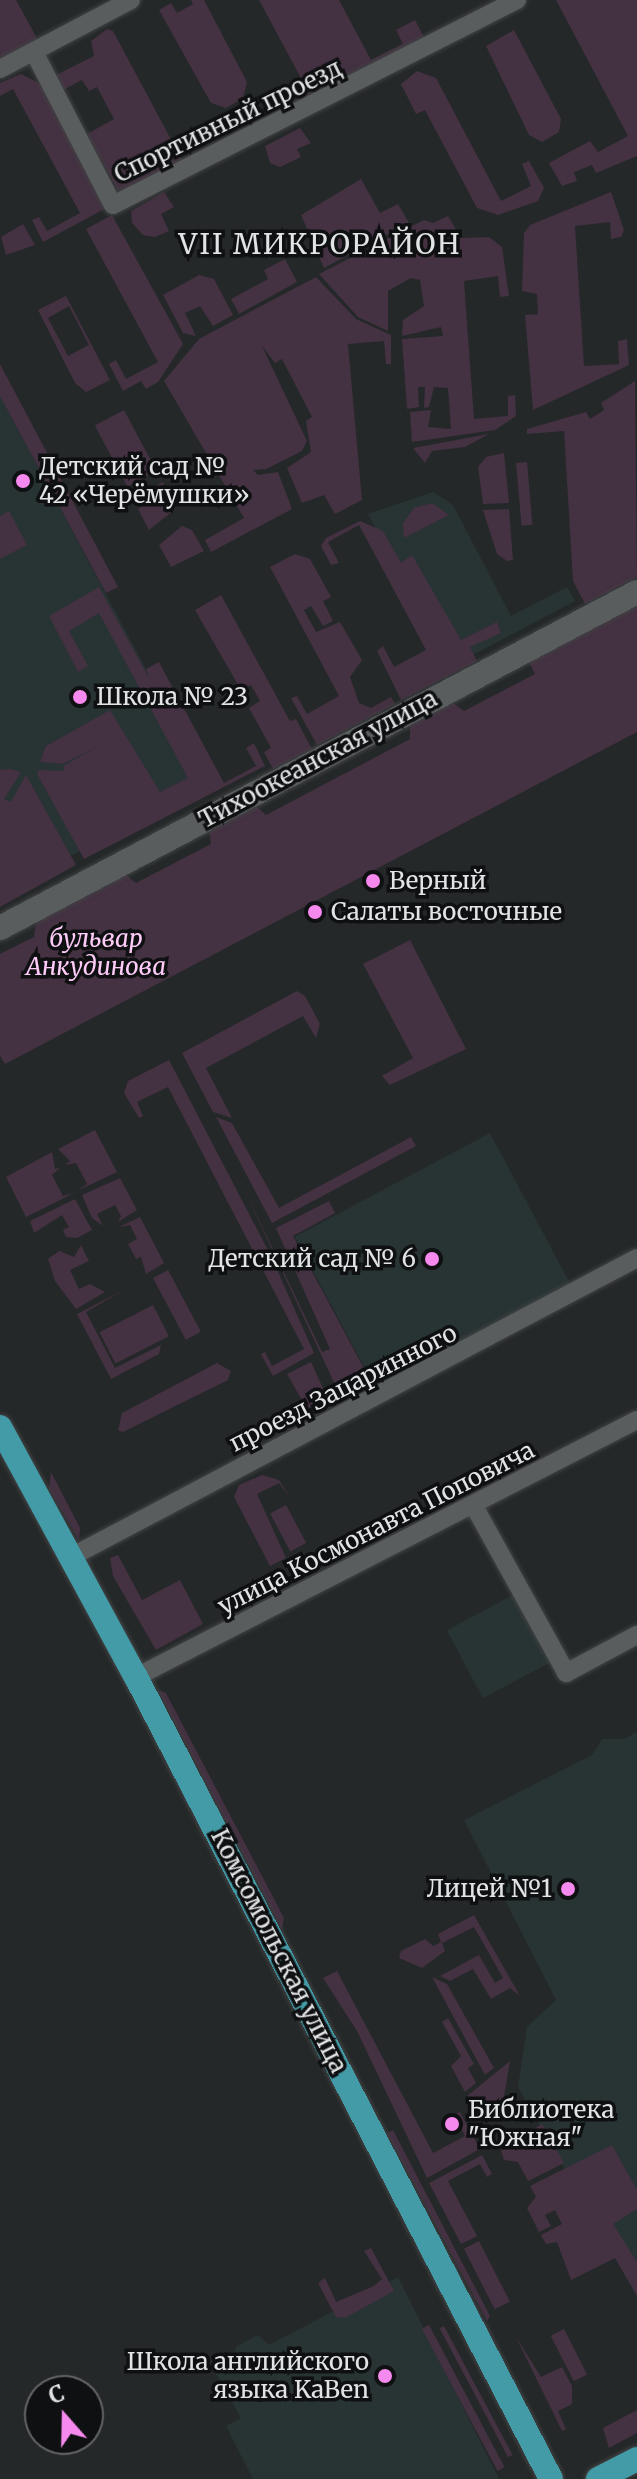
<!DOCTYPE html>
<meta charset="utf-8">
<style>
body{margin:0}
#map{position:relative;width:637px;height:2479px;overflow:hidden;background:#252828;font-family:Merriweather,serif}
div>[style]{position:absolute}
.built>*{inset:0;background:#283334;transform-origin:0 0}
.green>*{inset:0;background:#443142;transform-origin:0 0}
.roads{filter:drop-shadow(0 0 2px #414344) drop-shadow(0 0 2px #414344)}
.street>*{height:18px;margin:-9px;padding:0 9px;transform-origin:9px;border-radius:9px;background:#595d5e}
.secondary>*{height:24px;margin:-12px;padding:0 12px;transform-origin:12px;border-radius:12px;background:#595d5e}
.primary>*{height:24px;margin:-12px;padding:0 12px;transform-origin:12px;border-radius:12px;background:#439ba7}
.dots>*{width:22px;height:22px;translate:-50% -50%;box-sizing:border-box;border:4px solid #0f1011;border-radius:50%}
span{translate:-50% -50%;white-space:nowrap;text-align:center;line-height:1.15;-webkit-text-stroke:7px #0f1011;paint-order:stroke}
.street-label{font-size:24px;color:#e1e3e4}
.poi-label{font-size:24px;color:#e1e3e4}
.left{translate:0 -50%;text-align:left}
.right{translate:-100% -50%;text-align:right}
.park-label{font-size:24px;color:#ffccf9;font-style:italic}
.quarter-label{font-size:28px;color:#e1e3e4;letter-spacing:2px}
.north{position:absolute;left:24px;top:2375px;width:80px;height:80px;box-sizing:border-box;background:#0f1011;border:2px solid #636465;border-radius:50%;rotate:340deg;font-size:22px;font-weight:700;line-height:32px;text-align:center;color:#e1e3e4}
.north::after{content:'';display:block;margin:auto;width:28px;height:36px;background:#f689ee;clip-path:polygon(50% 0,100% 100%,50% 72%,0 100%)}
</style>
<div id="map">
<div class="built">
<div style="clip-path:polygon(0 395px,207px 784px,0 893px)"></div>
<div style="clip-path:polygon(433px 492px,453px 505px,511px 616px,567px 587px,575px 601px,450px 667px,368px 514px)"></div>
<div style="left:490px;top:1133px;width:170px;height:221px;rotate:62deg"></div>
<div style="left:513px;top:1595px;width:77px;height:75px;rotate:62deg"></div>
<div style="clip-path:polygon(637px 1732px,637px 2296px,518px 2087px,527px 2027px,556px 2000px,464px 1820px,592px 1755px,602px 1739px,624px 1739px)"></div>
<div style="clip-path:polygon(398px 2277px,499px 2479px,253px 2479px,226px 2426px,241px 2418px,214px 2370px,232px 2360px,237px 2346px,258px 2335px,269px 2345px)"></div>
</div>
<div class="green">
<div style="clip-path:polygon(0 0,16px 0,39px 42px,0 63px)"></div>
<div style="clip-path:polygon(191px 0,204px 0,247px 82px,243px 98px,226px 108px,211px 103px,159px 10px,171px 3px,177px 13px,193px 4px)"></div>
<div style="clip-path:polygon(259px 0,339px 0,371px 60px,403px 44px,396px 30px,415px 20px,426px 41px,256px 131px,251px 123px,309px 93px)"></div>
<div style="clip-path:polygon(556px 0,637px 0,637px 156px,596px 173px,592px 165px,574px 172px,577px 181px,562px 186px,549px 163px,590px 141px,598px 152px,628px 136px)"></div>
<div style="clip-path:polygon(107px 29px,113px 31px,182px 160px,233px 134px,236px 141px,122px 192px,117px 189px,87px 134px,114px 119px,97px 87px,89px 91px,82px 80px,63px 90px,56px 75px,94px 56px,91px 41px)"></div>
<div style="clip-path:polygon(514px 30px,561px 119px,559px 132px,542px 142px,529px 135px,486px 46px)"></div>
<div style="clip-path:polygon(417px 71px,436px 78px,501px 201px,531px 186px,522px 164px,529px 161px,544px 188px,538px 201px,498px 215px,477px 208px,425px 110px,416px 114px,401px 84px)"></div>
<div style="clip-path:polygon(21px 74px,41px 84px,108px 207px,43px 242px,32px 220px,39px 217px,47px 231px,80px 213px,13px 89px,0 96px,0 83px)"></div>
<div style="clip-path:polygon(300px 128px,311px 143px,297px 149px,301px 157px,280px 167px,270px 163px,265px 146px)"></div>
<div style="clip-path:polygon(361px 179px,380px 213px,398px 204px,409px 223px,324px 268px,301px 215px)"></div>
<div style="clip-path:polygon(164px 192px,174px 207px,161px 214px,169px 231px,155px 237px,143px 235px,132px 223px,131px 211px)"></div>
<div style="clip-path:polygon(611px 192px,624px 230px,621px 237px,611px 239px,610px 222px,575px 226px,584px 366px,619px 364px,618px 341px,627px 339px,629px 365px,533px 410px,525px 315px,538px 314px,537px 294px,522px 291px,524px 233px,530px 225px)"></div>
<div style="clip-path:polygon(112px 215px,183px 344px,158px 382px,146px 389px,141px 381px,123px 391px,109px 364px,116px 360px,126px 379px,158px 362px,86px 229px)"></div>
<div style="clip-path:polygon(448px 216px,461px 238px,489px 237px,502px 247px,509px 296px,500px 297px,498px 276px,464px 281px,474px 419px,508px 416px,508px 396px,515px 395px,516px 416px,495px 430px,412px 442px,410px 412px,431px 410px,428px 427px,451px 429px,448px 388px,434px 387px,429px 407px,424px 408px,425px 387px,418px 387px,419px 407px,407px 409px,402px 339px,443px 336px,441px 327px,402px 336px,403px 320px,424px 306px,420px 280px,411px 278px,388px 291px,388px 331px,358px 317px,319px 274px,424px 220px,433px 223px)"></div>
<div style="clip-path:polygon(23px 224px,35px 245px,6px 255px,1px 237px)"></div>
<div style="clip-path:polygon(285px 259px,297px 282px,239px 314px,231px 299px,268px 279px,264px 270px)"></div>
<div style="clip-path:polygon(199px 275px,214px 279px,233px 315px,213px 326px,200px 306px,185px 313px,196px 336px,183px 333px,163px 295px)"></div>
<div style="clip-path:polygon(316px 277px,356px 319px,391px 335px,391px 364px,386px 364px,384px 341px,348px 344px,362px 500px,335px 514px,324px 495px,302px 503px,287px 468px,311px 452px,306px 421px,312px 417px,282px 359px,275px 363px,262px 346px,307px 441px,302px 451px,266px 469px,253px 470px,258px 475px,278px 472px,292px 509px,211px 552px,205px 540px,244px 518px,164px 381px,199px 339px)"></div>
<div style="clip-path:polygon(evenodd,66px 296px,110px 380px,86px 392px,75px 383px,38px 310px,66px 296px,69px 306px,89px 345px,68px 356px,48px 318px,69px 306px)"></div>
<div style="clip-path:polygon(0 364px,118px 587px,106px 593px,0 396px)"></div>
<div style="clip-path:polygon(635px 381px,637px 577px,585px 604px,573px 581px,564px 431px,527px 434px,527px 429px,586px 412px,590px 419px,604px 410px,601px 403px)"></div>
<div style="left:124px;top:410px;width:69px;height:33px;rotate:62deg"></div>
<div style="clip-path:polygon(489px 434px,465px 447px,432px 451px,425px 463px,413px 448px)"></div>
<div style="clip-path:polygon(504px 453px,509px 503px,483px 504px,478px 467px,486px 457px)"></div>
<div style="left:527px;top:462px;width:63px;height:11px;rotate:85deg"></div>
<div style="clip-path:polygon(163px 482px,173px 511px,149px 530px,138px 509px,155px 498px,151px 488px)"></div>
<div style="clip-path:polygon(432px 503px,449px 515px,404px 538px,403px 523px,414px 508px)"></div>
<div style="clip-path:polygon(509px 509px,513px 560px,507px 561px,497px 554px,483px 510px)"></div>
<div style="clip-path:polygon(9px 511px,27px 545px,0 559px,0 516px)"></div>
<div style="clip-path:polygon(360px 521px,383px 531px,401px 563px,412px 555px,461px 640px,497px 622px,501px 633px,470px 647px,477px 661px,401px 700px,377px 651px,383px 646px,394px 667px,426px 650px,359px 525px,328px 542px,339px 563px,331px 565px,321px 546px,326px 538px)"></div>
<div style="clip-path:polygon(182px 526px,192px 530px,204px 551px,171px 567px,159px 545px)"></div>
<div style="clip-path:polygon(295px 554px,310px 559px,331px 597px,323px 601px,333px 621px,323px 626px,311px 606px,304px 610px,316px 632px,340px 622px,362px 660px,350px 677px,359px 703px,371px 708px,391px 697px,395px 704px,317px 745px,291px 698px,297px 696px,307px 714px,339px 696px,270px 567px)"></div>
<div style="clip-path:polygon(99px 587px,149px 678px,146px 669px,159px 662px,224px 783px,256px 766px,246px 748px,254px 743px,265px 766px,84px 859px,37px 774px,39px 770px,65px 771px,63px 766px,96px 748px,62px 764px,40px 762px,46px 746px,110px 710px,160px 792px,188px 778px,99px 613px,69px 631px,88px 666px,78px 672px,49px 616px)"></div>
<div style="clip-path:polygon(221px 595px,290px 721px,296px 719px,312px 749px,273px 769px,264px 752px,271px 748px,249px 708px,260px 701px,251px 685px,241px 690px,195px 610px)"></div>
<div style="clip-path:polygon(637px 605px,637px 732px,5px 1064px,0 1056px,0 954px,34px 937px,36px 921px,125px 874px,136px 883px,211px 844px,209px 830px,255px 805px,266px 815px,410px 739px,410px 724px,452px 702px,464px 711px,535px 674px,529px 662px)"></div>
<div style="clip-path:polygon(10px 769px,21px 772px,4px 799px,11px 802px,26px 775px,76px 865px,0 907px,0 770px)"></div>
<div style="clip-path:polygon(410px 940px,466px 1049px,390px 1085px,382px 1076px,413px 1058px,363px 964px)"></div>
<div style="clip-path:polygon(297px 991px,305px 996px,320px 1024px,316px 1038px,303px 1016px,206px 1068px,232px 1118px,213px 1112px,182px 1053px)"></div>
<div style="clip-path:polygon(169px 1060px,271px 1256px,314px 1353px,273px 1376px,261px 1354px,265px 1352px,272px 1366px,304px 1349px,168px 1087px,137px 1102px,143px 1116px,139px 1118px,124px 1093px,128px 1081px)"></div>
<div style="clip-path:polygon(216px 1117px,232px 1123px,279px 1208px,411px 1137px,416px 1146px,272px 1223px)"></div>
<div style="clip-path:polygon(95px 1130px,117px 1172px,77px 1191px,87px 1184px,76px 1163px,65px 1165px,70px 1161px,58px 1149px)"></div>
<div style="clip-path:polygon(52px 1152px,55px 1169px,61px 1167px,52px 1175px,63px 1196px,74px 1193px,26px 1217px,6px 1177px)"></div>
<div style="clip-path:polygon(237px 1174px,322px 1352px,330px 1349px,276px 1228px,329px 1201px,335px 1213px,293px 1236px,375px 1389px,337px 1389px)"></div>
<div style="clip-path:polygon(120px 1178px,137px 1210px,118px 1222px,121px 1216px,115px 1205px,97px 1214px,103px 1226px,92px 1218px,82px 1195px)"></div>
<div style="clip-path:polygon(75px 1199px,92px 1230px,77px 1238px,66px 1237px,63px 1230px,69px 1227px,62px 1215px,34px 1233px,30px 1221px)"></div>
<div style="clip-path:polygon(140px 1217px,164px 1263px,146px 1274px,141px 1257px,136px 1259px,128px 1244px,137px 1239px,130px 1225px,119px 1227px)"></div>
<div style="clip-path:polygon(81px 1245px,89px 1261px,70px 1270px,79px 1289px,90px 1284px,105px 1292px,76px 1309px,55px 1281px,48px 1259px,59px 1251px,74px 1257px)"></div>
<div style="left:168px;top:1270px;width:70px;height:17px;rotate:62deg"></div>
<div style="clip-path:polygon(124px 1290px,86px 1312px,115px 1368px,161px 1345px,159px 1354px,111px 1379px,77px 1314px)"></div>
<div style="left:153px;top:1305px;width:35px;height:60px;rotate:63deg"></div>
<div style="clip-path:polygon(311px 1362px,327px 1397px,307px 1409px,287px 1374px)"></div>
<div style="clip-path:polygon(217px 1363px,231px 1371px,228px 1380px,123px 1432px,118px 1430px,122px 1413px)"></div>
<div style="clip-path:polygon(51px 1472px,80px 1528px,79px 1540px,49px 1489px)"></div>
<div style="clip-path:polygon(262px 1475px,279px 1480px,291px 1499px,279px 1483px,257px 1494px,286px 1558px,270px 1566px,234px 1497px,239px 1485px)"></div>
<div style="left:286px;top:1505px;width:43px;height:18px;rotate:62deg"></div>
<div style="clip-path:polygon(118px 1555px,142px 1600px,180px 1580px,203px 1624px,156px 1650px,113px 1576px,110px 1558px)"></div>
<div style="clip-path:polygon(158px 1690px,166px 1693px,284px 1918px,282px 1929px)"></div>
<div style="clip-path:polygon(474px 1915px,520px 1996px,510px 1988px,491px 1999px,473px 1969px,450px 1981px,440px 1976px,479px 1955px,495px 1983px,503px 1978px,474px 1927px,442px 1943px,445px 1951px,422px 1968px,399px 1958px,401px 1951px,425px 1939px,433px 1946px,441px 1942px,438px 1934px)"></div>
<div style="clip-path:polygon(337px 1971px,433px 2153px,465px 2136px,454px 2115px,460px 2112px,480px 2149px,427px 2178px,357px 2031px,323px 1978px)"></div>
<div style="clip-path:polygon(432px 1977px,447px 1984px,494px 2068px,485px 2075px)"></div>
<div style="clip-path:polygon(448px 2018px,474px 2064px,468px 2068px,476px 2083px,465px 2092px,451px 2066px,461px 2056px,442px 2022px)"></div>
<div style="clip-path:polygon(510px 2061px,503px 2103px,484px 2120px,467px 2096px)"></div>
<div style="clip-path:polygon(542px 2124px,564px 2163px,528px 2181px,518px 2162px,504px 2160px,501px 2150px)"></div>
<div style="clip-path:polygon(393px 2130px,490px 2316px,487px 2321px,387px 2133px)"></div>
<div style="clip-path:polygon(612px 2145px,637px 2190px,637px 2209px,613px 2224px,637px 2262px,637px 2296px,615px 2258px,571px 2280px,557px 2242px,546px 2244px,541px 2235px,562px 2224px,555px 2210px,545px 2215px,551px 2226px,539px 2232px,527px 2208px,536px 2197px,530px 2186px)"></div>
<div style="clip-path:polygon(482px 2155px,492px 2174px,487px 2177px,480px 2164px,448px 2181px,477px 2236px,461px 2244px,429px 2183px)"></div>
<div style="left:479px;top:2241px;width:68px;height:17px;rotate:63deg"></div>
<div style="clip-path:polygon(371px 2248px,394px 2291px,345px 2318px,336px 2317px,318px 2283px,325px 2278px,336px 2302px,374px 2286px,382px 2279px,364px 2251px)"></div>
<div style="left:429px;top:2325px;width:161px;height:8px;rotate:62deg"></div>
<div style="left:444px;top:2326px;width:146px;height:5px;rotate:62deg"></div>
<div style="left:564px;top:2329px;width:51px;height:15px;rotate:63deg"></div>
<div style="clip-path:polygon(516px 2337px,541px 2377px,562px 2367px,572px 2386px,572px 2404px,558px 2411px,566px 2429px,562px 2431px)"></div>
<div style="clip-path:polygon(637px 2410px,637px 2433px,609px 2448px,603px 2428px)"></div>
</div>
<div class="roads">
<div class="street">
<div style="left:34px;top:52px;width:172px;rotate:62.7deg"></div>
<div style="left:113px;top:205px;width:453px;rotate:-26.9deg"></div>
<div style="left:0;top:69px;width:148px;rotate:-27.8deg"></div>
<div style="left:474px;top:1506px;width:191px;rotate:61.1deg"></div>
<div style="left:566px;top:1673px;width:81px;rotate:-28.2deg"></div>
<div style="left:69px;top:1558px;width:642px;rotate:-27.84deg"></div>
<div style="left:136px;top:1677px;width:563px;rotate:-27.16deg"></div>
</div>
<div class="secondary">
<div style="left:0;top:928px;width:720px;rotate:-27.81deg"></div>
</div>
<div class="primary">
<div style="left:0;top:1427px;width:285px;rotate:61.5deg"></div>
<div style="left:136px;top:1677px;width:903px;rotate:62.64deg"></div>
<div style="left:598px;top:2479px;width:44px;rotate:-27.1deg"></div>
</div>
</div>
<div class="dots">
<div style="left:23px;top:481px;background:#f689ee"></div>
<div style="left:80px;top:697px;background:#f689ee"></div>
<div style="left:373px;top:881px;background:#f689ee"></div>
<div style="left:315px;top:912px;background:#f689ee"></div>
<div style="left:432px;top:1259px;background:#f689ee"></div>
<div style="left:568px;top:1889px;background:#f689ee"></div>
<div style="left:452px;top:2124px;background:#f689ee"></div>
<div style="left:385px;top:2376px;background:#f689ee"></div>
</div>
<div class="street-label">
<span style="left:228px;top:121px;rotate:-26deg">Спортивный проезд</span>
<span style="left:318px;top:759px;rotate:-28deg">Тихоокеанская улица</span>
<span style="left:343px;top:1388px;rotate:-27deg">проезд Зацаринного</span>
<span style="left:376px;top:1528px;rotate:-27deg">улица Космонавта Поповича</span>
<span style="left:279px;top:1951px;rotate:63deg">Комсомольская улица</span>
</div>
<div class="poi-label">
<span class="left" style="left:39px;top:481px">Детский сад №<br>42 «Черёмушки»</span>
<span class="left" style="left:96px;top:697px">Школа № 23</span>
<span class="left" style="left:389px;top:881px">Верный</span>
<span class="left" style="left:331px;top:912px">Салаты восточные</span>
<span class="right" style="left:416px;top:1259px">Детский сад № 6</span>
<span class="right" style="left:552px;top:1889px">Лицей №1</span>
<span class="left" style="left:468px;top:2124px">Библиотека<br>"Южная"</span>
<span class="right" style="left:369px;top:2376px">Школа английского<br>языка KaBen</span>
</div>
<div class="park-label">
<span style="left:96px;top:953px">бульвар<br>Анкудинова</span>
</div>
<div class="quarter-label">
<span style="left:320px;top:244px">VII МИКРОРАЙОН</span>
</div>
<div class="north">С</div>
</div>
